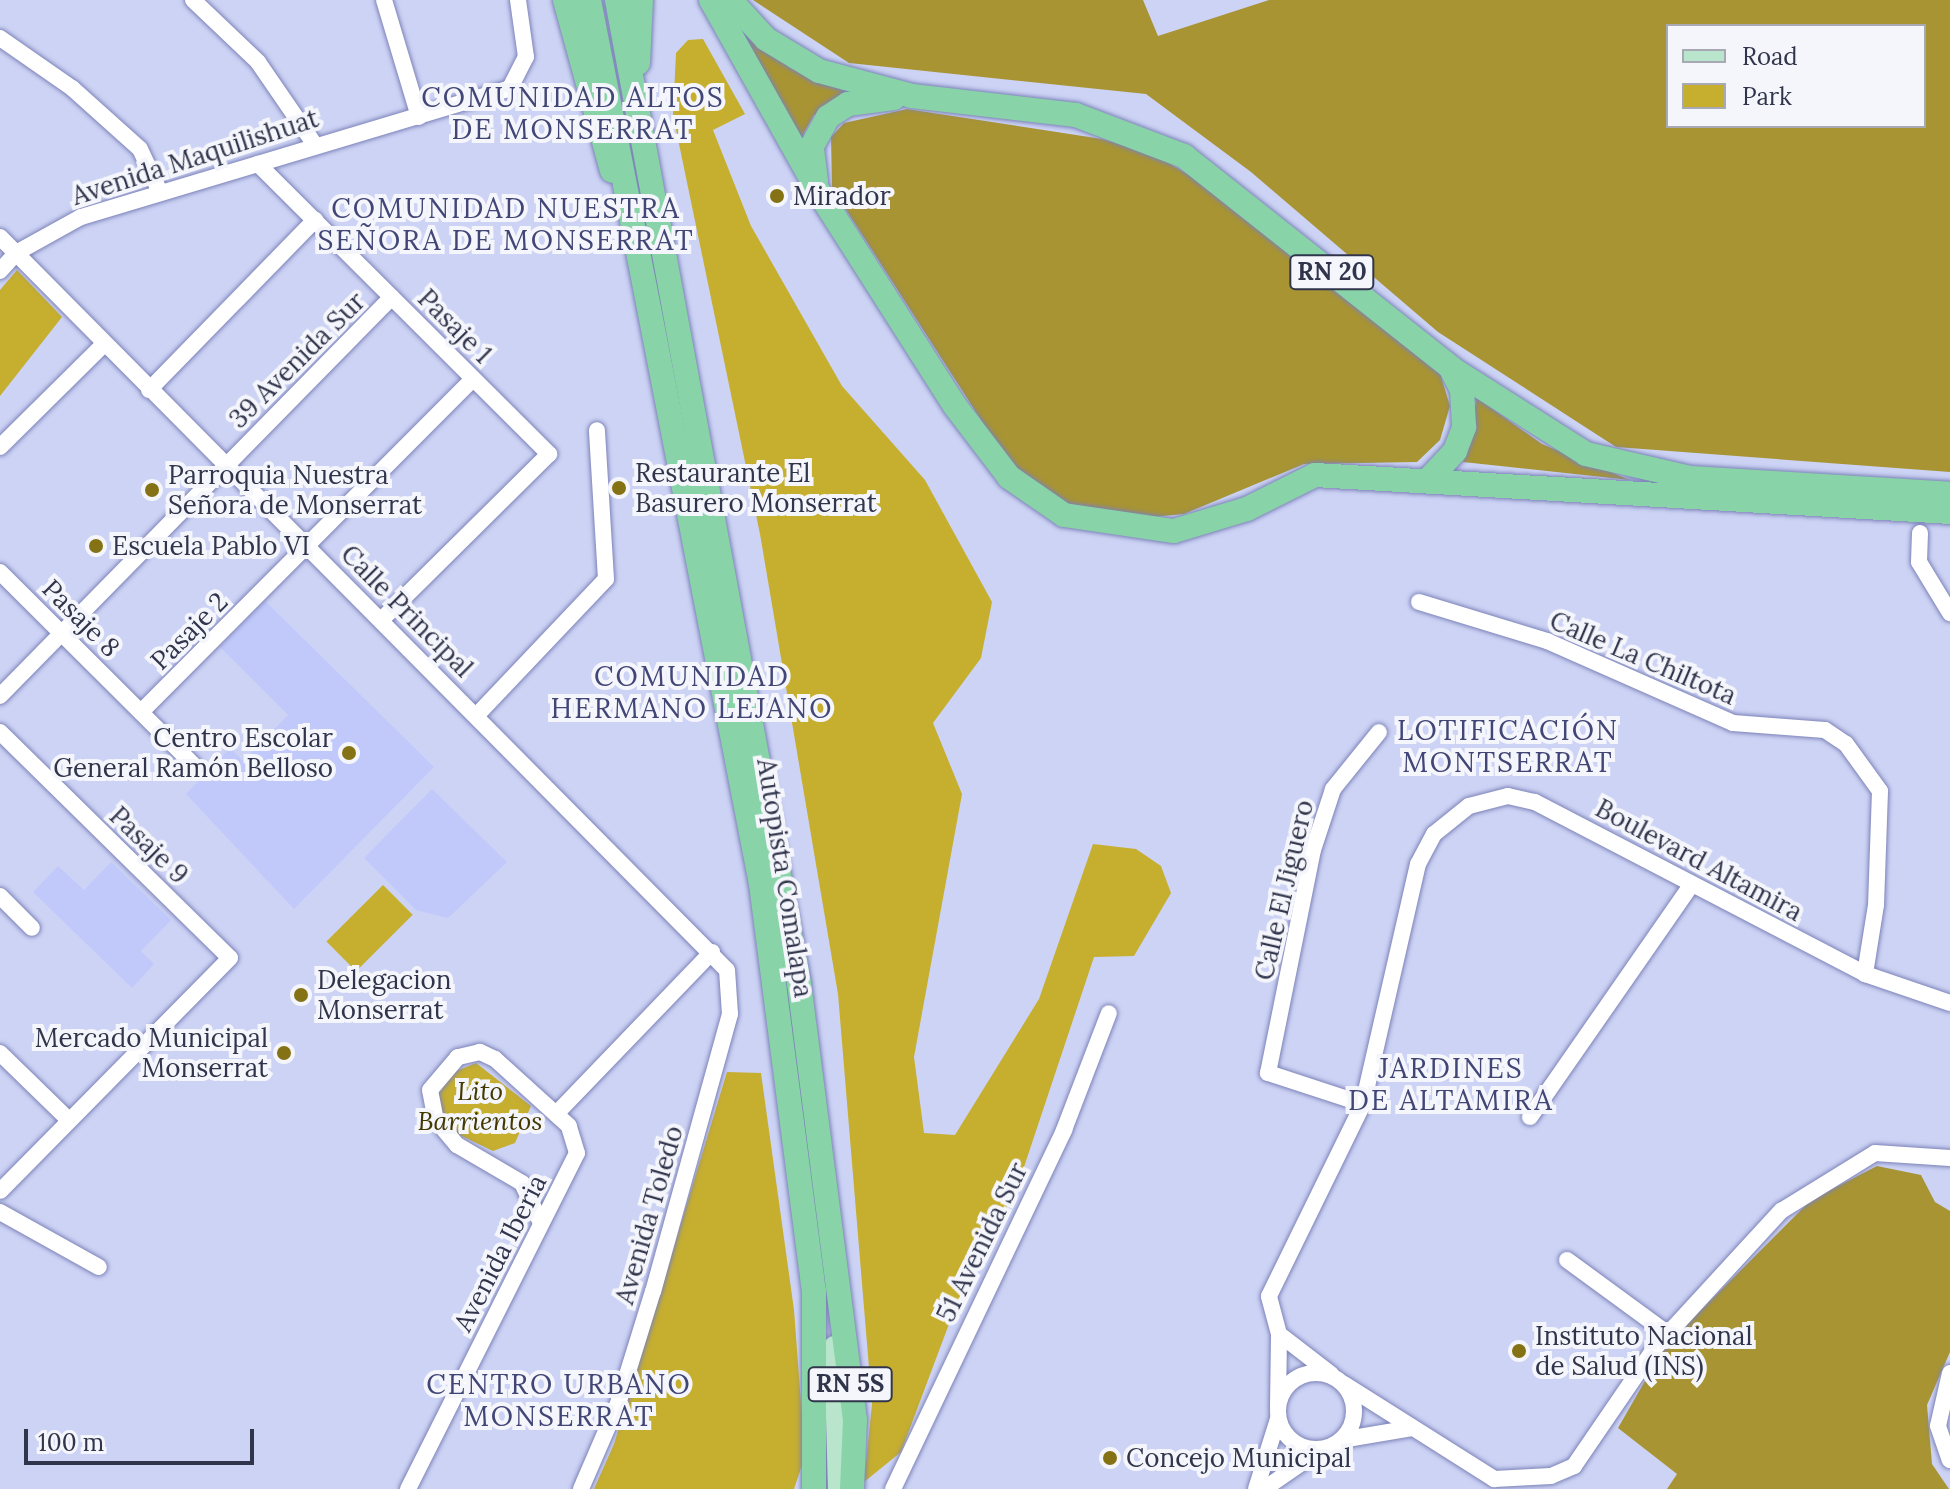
<!DOCTYPE html>
<html>
<head>
<meta charset="utf-8">
<style>
  body { margin:0 }
  #map { position:relative; width:1950px; height:1489px; overflow:hidden; background:#cdd3f5; font-family:Lora,serif }
  div>[style] { position:absolute }
  .built>* { inset:0; background:#c1c9fb }
  .green>* { inset:0; background:#c6ae2f; transform-origin:0 0 }
  .forest>* { inset:0; background:#a89433 }
  .roads { filter:drop-shadow(0 0 2px #7c83b8) drop-shadow(0 0 2px #7c83b8) }
  .minor>* { height:16px; margin:-8px; padding:0 8px; transform-origin:8px; border-radius:8px; background:#fff }
  .minor>.ring { margin:-8px; padding:0; box-sizing:content-box; background:none; border:16px solid #fff; border-radius:50% }
  .major>* { height:20px; margin:-10px; padding:0 10px; transform-origin:10px; border-radius:10px; background:#b8e5cb }
  .highway>* { height:24px; margin:-12px; padding:0 12px; transform-origin:12px; border-radius:12px; background:#89d3a8 }
  .dots>* { width:22px; height:22px; translate:-50% -50%; box-sizing:border-box; border:4px solid #f5f6fc; border-radius:50% }
  span { translate:-50% -50%; white-space:nowrap; text-align:center; line-height:1.15; -webkit-text-stroke:8px #f5f6fc; paint-order:stroke }
  .shield-label span { padding:2px 6px; background:#f5f6fc; border:2px solid; border-radius:6px; -webkit-text-stroke-width:0 }
  .shield-label { font-size:24px; color:#31354b; font-weight:700 }
  .street-label { font-size:26px; color:#31354b }
  .poi-label { font-size:26px; color:#31354b }
  .left { translate:0 -50%; text-align:left }
  .right { translate:-100% -50%; text-align:right }
  .park-label { font-size:26px; color:#433900; font-style:italic }
  .neighbourhood-label { font-size:28px; color:#414676; letter-spacing:2px }
  .legend { position:absolute; left:1666px; top:24px; width:260px; height:104px; box-sizing:border-box; background:#f5f6fc; border:2px solid #a7a9b5; margin:0; padding:10px 14px; list-style:none; font-size:24px; color:#31354b }
  .legend li { display:flex; align-items:center; gap:16px; height:40px }
  .legend b { width:40px; border:2px solid #a7a9b5 }
  .scale { position:absolute; left:24px; top:1429px; width:230px; height:36px; box-sizing:border-box; border:4px solid #31354b; border-top:0; padding-left:10px; font-size:24px; line-height:28px; white-space:nowrap; color:#31354b; -webkit-text-stroke:6px #f5f6fc; paint-order:stroke }
</style>
</head>
<body>
<div id="map">
  <div class="built">
    <i style="clip-path:polygon(265px 601px,434px 767px,294px 909px,186px 794px,230px 748px,243px 761px,288px 715px,220px 647px)"></i>
    <i style="clip-path:polygon(432px 789px,507px 862px,448px 918px,416px 910px,364px 858px)"></i>
    <i style="clip-path:polygon(111px 862px,171px 920px,141px 951px,154px 964px,132px 988px,33px 892px,58px 866px,84px 890px)"></i>
  </div>
  <div class="green">
    <i style="clip-path:polygon(703px 39px,745px 114px,713px 130px,751px 226px,842px 386px,925px 480px,992px 602px,981px 658px,933px 723px,962px 794px,914px 1057px,924px 1133px,955px 1135px,1039px 999px,1093px 844px,1136px 849px,1161px 866px,1171px 893px,1134px 956px,1094px 957px,1019px 1182px,952px 1316px,901px 1452px,864px 1482px,872px 1404px,838px 994px,760px 534px,673px 115px,676px 53px,688px 40px)"></i>
    <i style="clip-path:polygon(17px 270px,62px 317px,0 396px,0 290px)"></i>
    <i style="left:383px;top:885px;width:42px;height:80px;rotate:45deg"></i>
    <i style="clip-path:polygon(476px 1063px,531px 1106px,515px 1143px,493px 1151px,447px 1129px,436px 1098px,454px 1072px)"></i>
    <i style="clip-path:polygon(727px 1072px,761px 1073px,794px 1310px,805px 1456px,794px 1489px,594px 1489px,614px 1444px)"></i>
  </div>
  <div class="forest">
    <i style="clip-path:polygon(evenodd,753px 0,1143px 0,1158px 36px,1269px 0,1950px 0,1950px 472px,1616px 447px,1438px 332px,1251px 172px,1146px 94px,849px 63px,753px 0,1668px 26px,1924px 26px,1924px 126px,1668px 126px,1668px 26px)"></i>
    <i style="clip-path:polygon(738px 24px,790px 68px,847px 92px,814px 115px,800px 140px)"></i>
    <i style="clip-path:polygon(907px 109px,1102px 139px,1154px 154px,1192px 177px,1440px 373px,1450px 406px,1440px 440px,1417px 462px,1304px 464px,1184px 514px,1142px 518px,1068px 504px,1008px 462px,832px 188px,831px 137px,844px 123px)"></i>
    <i style="clip-path:polygon(1477px 398px,1542px 444px,1630px 480px,1463px 462px)"></i>
    <i style="clip-path:polygon(1877px 1166px,1921px 1175px,1935px 1202px,1950px 1211px,1950px 1352px,1927px 1405px,1932px 1464px,1949px 1489px,1667px 1489px,1677px 1474px,1618px 1428px,1665px 1346px,1811px 1200px)"></i>
  </div>
  <div class="roads">
    <div class="minor">
      <i style="left:193px;top:0;width:90px;rotate:43.6deg"></i>
      <i style="left:258px;top:62px;width:97px;rotate:55.5deg"></i>
      <i style="left:384px;top:0;width:122px;rotate:73.3deg"></i>
      <i style="left:0;top:38px;width:88px;rotate:34.8deg"></i>
      <i style="left:72px;top:88px;width:91px;rotate:41.9deg"></i>
      <i style="left:140px;top:149px;width:45px;rotate:65.1deg"></i>
      <i style="left:258px;top:164px;width:411px;rotate:44.9deg"></i>
      <i style="left:549px;top:454px;width:236px;rotate:135.3deg"></i>
      <i style="left:0;top:237px;width:1032px;rotate:45.24deg"></i>
      <i style="left:727px;top:970px;width:44px;rotate:86.1deg"></i>
      <i style="left:730px;top:1014px;width:288px;rotate:105.5deg"></i>
      <i style="left:653px;top:1291px;width:115px;rotate:107.2deg"></i>
      <i style="left:619px;top:1401px;width:96px;rotate:113.4deg"></i>
      <i style="left:0;top:271px;width:24px;rotate:-48deg"></i>
      <i style="left:16px;top:253px;width:74px;rotate:-29deg"></i>
      <i style="left:81px;top:217px;width:448px;rotate:-16.7deg"></i>
      <i style="left:510px;top:88px;width:35px;rotate:-63deg"></i>
      <i style="left:526px;top:57px;width:58px;rotate:-98deg"></i>
      <i style="left:149px;top:390px;width:238px;rotate:-45.7deg"></i>
      <i style="left:0;top:447px;width:146px;rotate:-44.7deg"></i>
      <i style="left:1920px;top:533px;width:29px;rotate:92deg"></i>
      <i style="left:1919px;top:562px;width:60px;rotate:58.7deg"></i>
      <i style="left:0;top:572px;width:275px;rotate:44.9deg"></i>
      <i style="left:1419px;top:602px;width:134px;rotate:16.9deg"></i>
      <i style="left:1547px;top:641px;width:203px;rotate:23.8deg"></i>
      <i style="left:1733px;top:723px;width:92px;rotate:4.4deg"></i>
      <i style="left:1825px;top:730px;width:25px;rotate:34deg"></i>
      <i style="left:1846px;top:744px;width:58px;rotate:54.1deg"></i>
      <i style="left:1880px;top:791px;width:114px;rotate:92deg"></i>
      <i style="left:1876px;top:905px;width:70px;rotate:99.1deg"></i>
      <i style="left:0;top:696px;width:559px;rotate:-45.51deg"></i>
      <i style="left:141px;top:712px;width:470px;rotate:-45.1deg"></i>
      <i style="left:477px;top:715px;width:187px;rotate:-46.5deg"></i>
      <i style="left:606px;top:579px;width:149px;rotate:-93.5deg"></i>
      <i style="left:0;top:732px;width:322px;rotate:44.5deg"></i>
      <i style="left:230px;top:958px;width:327px;rotate:134.6deg"></i>
      <i style="left:0;top:896px;width:45px;rotate:45deg"></i>
      <i style="left:0;top:1053px;width:96px;rotate:44.2deg"></i>
      <i style="left:1363px;top:1104px;width:100px;rotate:-161.9deg"></i>
      <i style="left:1268px;top:1073px;width:227px;rotate:-78.6deg"></i>
      <i style="left:1313px;top:850px;width:64px;rotate:-71.8deg"></i>
      <i style="left:1333px;top:789px;width:73px;rotate:-51.1deg"></i>
      <i style="left:556px;top:1114px;width:225px;rotate:-46.1deg"></i>
      <i style="left:1530px;top:1117px;width:282px;rotate:-55.2deg"></i>
      <i style="left:0;top:1212px;width:113px;rotate:29.1deg"></i>
      <i style="left:1567px;top:1260px;width:125px;rotate:36.2deg"></i>
      <i style="left:1279px;top:1334px;width:66px;rotate:37.6deg"></i>
      <i class="ring" style="left:1278px;top:1373px;width:60px;height:60px"></i>
      <i style="left:1950px;top:1373px;width:54px;rotate:102.8deg"></i>
      <i style="left:1938px;top:1426px;width:36px;rotate:71deg"></i>
      <i style="left:1344px;top:1384px;width:178px;rotate:32.3deg"></i>
      <i style="left:1494px;top:1479px;width:57px;rotate:-3deg"></i>
      <i style="left:1551px;top:1476px;width:25px;rotate:-23deg"></i>
      <i style="left:1574px;top:1466px;width:142px;rotate:-55.6deg"></i>
      <i style="left:1654px;top:1349px;width:188px;rotate:-47.4deg"></i>
      <i style="left:1781px;top:1211px;width:110px;rotate:-31.7deg"></i>
      <i style="left:1875px;top:1153px;width:75px;rotate:3.8deg"></i>
      <i style="left:1278px;top:1407px;width:73px;rotate:-89.2deg"></i>
      <i style="left:1279px;top:1334px;width:39px;rotate:-105deg"></i>
      <i style="left:1269px;top:1296px;width:214px;rotate:-63.9deg"></i>
      <i style="left:1363px;top:1104px;width:246px;rotate:-77.1deg"></i>
      <i style="left:1418px;top:864px;width:34px;rotate:-62deg"></i>
      <i style="left:1434px;top:834px;width:45px;rotate:-38.7deg"></i>
      <i style="left:1469px;top:806px;width:40px;rotate:-14.4deg"></i>
      <i style="left:1508px;top:796px;width:28px;rotate:13deg"></i>
      <i style="left:1535px;top:802px;width:372px;rotate:27.5deg"></i>
      <i style="left:1865px;top:974px;width:90px;rotate:18.8deg"></i>
      <i style="left:1341px;top:1440px;width:72px;rotate:-9.6deg"></i>
      <i style="left:408px;top:1489px;width:376px;rotate:-63.3deg"></i>
      <i style="left:577px;top:1153px;width:28px;rotate:-107deg"></i>
      <i style="left:569px;top:1126px;width:100px;rotate:-137.8deg"></i>
      <i style="left:495px;top:1059px;width:17px;rotate:-155deg"></i>
      <i style="left:480px;top:1052px;width:23px;rotate:167deg"></i>
      <i style="left:458px;top:1057px;width:43px;rotate:130.3deg"></i>
      <i style="left:430px;top:1090px;width:31px;rotate:79deg"></i>
      <i style="left:436px;top:1120px;width:33px;rotate:50deg"></i>
      <i style="left:457px;top:1145px;width:75px;rotate:30.3deg"></i>
      <i style="left:522px;top:1183px;width:44px;rotate:64.6deg"></i>
      <i style="left:893px;top:1489px;width:398px;rotate:-64.5deg"></i>
      <i style="left:1064px;top:1130px;width:125px;rotate:-69deg"></i>
      <i style="left:1256px;top:1489px;width:73px;rotate:-72.6deg"></i>
      <i style="left:1264px;top:1489px;width:70px;rotate:-34.6deg"></i>
    </div>
    <div class="major">
      <i style="left:834px;top:1346px;width:143px;rotate:88.4deg"></i>
    </div>
    <div class="highway">
      <i style="left:565px;top:0;width:177px;rotate:74.6deg"></i>
      <i style="left:589px;top:0;width:901px;rotate:78.99deg"></i>
      <i style="left:761px;top:884px;width:410px;rotate:82.6deg"></i>
      <i style="left:814px;top:1291px;width:198px;rotate:90deg"></i>
      <i style="left:617px;top:0;width:1000px;rotate:79.51deg"></i>
      <i style="left:799px;top:983px;width:441px;rotate:82.7deg"></i>
      <i style="left:855px;top:1420px;width:69px;rotate:92.5deg"></i>
      <i style="left:711px;top:0;width:219px;rotate:60.7deg"></i>
      <i style="left:818px;top:191px;width:255px;rotate:57.5deg"></i>
      <i style="left:955px;top:406px;width:89px;rotate:52.7deg"></i>
      <i style="left:1009px;top:477px;width:67px;rotate:34.6deg"></i>
      <i style="left:1064px;top:515px;width:111px;rotate:8.3deg"></i>
      <i style="left:1174px;top:531px;width:76px;rotate:-16.8deg"></i>
      <i style="left:1247px;top:509px;width:76px;rotate:-26.6deg"></i>
      <i style="left:1315px;top:475px;width:636px;rotate:3.33deg"></i>
      <i style="left:730px;top:0;width:53px;rotate:47.3deg"></i>
      <i style="left:766px;top:39px;width:62px;rotate:31.1deg"></i>
      <i style="left:819px;top:71px;width:96px;rotate:15deg"></i>
      <i style="left:912px;top:96px;width:165px;rotate:6.6deg"></i>
      <i style="left:1076px;top:115px;width:116px;rotate:20.8deg"></i>
      <i style="left:1184px;top:156px;width:341px;rotate:38.4deg"></i>
      <i style="left:1451px;top:368px;width:160px;rotate:32.5deg"></i>
      <i style="left:1586px;top:454px;width:108px;rotate:12.9deg"></i>
      <i style="left:1691px;top:478px;width:259px;rotate:3.5deg"></i>
      <i style="left:638px;top:63px;width:63px;rotate:-87.3deg"></i>
      <i style="left:816px;top:181px;width:35px;rotate:-97deg"></i>
      <i style="left:812px;top:146px;width:33px;rotate:-61deg"></i>
      <i style="left:828px;top:117px;width:24px;rotate:-33deg"></i>
      <i style="left:848px;top:104px;width:46px;rotate:-7.4deg"></i>
      <i style="left:1430px;top:478px;width:37px;rotate:-47deg"></i>
      <i style="left:1455px;top:451px;width:26px;rotate:-69deg"></i>
      <i style="left:1464px;top:427px;width:37px;rotate:-93deg"></i>
      <i style="left:1462px;top:390px;width:25px;rotate:-117deg"></i>
    </div>
  </div>
  <div class="dots">
    <i style="left:777px;top:196px;background:#847214"></i>
    <i style="left:619px;top:488px;background:#847214"></i>
    <i style="left:152px;top:490px;background:#847214"></i>
    <i style="left:96px;top:546px;background:#847214"></i>
    <i style="left:349px;top:753px;background:#847214"></i>
    <i style="left:301px;top:995px;background:#847214"></i>
    <i style="left:284px;top:1053px;background:#847214"></i>
    <i style="left:1519px;top:1351px;background:#847214"></i>
    <i style="left:1110px;top:1458px;background:#847214"></i>
  </div>
  <div class="shield-label">
    <span style="left:1332px;top:272px">RN 20</span>
    <span style="left:850px;top:1384px">RN 5S</span>
  </div>
  <div class="street-label">
    <span style="left:195px;top:157px;rotate:-18deg">Avenida Maquilishuat</span>
    <span style="left:455px;top:326px;rotate:45deg">Pasaje 1</span>
    <span style="left:297px;top:360px;rotate:-45deg">39 Avenida Sur</span>
    <span style="left:407px;top:611px;rotate:45deg">Calle Principal</span>
    <span style="left:81px;top:618px;rotate:45deg">Pasaje 8</span>
    <span style="left:189px;top:631px;rotate:-45deg">Pasaje 2</span>
    <span style="left:1643px;top:658px;rotate:23deg">Calle La Chiltota</span>
    <span style="left:149px;top:845px;rotate:44deg">Pasaje 9</span>
    <span style="left:1699px;top:860px;rotate:28deg">Boulevard Altamira</span>
    <span style="left:785px;top:878px;rotate:81deg">Autopista Comalapa</span>
    <span style="left:1284px;top:890px;rotate:-77deg">Calle El Jiguero</span>
    <span style="left:649px;top:1215px;rotate:-74deg">Avenida Toledo</span>
    <span style="left:982px;top:1242px;rotate:-64deg">51 Avenida Sur</span>
    <span style="left:500px;top:1253px;rotate:-63deg">Avenida Iberia</span>
  </div>
  <div class="poi-label">
    <span class="left" style="left:793px;top:196px">Mirador</span>
    <span class="left" style="left:635px;top:488px">Restaurante El<br>Basurero Monserrat</span>
    <span class="left" style="left:168px;top:490px">Parroquia Nuestra<br>Señora de Monserrat</span>
    <span class="left" style="left:112px;top:546px">Escuela Pablo VI</span>
    <span class="right" style="left:333px;top:753px">Centro Escolar<br>General Ramón Belloso</span>
    <span class="left" style="left:317px;top:995px">Delegacion<br>Monserrat</span>
    <span class="right" style="left:268px;top:1053px">Mercado Municipal<br>Monserrat</span>
    <span class="left" style="left:1535px;top:1351px">Instituto Nacional<br>de Salud (INS)</span>
    <span class="left" style="left:1126px;top:1458px">Concejo Municipal</span>
  </div>
  <div class="park-label">
    <span style="left:480px;top:1106px">Lito<br>Barrientos</span>
  </div>
  <div class="neighbourhood-label">
    <span style="left:573px;top:113px">COMUNIDAD ALTOS<br>DE MONSERRAT</span>
    <span style="left:506px;top:224px">COMUNIDAD NUESTRA<br>SEÑORA DE MONSERRAT</span>
    <span style="left:692px;top:692px">COMUNIDAD<br>HERMANO LEJANO</span>
    <span style="left:1508px;top:746px">LOTIFICACIÓN<br>MONTSERRAT</span>
    <span style="left:1451px;top:1084px">JARDINES<br>DE ALTAMIRA</span>
    <span style="left:559px;top:1400px">CENTRO URBANO<br>MONSERRAT</span>
  </div>
  <ul class="legend">
  <li><b style="height:10px;background:#b8e5cb"></b>Road</li>
  <li><b style="height:22px;background:#c6ae2f"></b>Park</li>
  </ul>
  <div class="scale">100 m</div>
</div>
</body>
</html>
